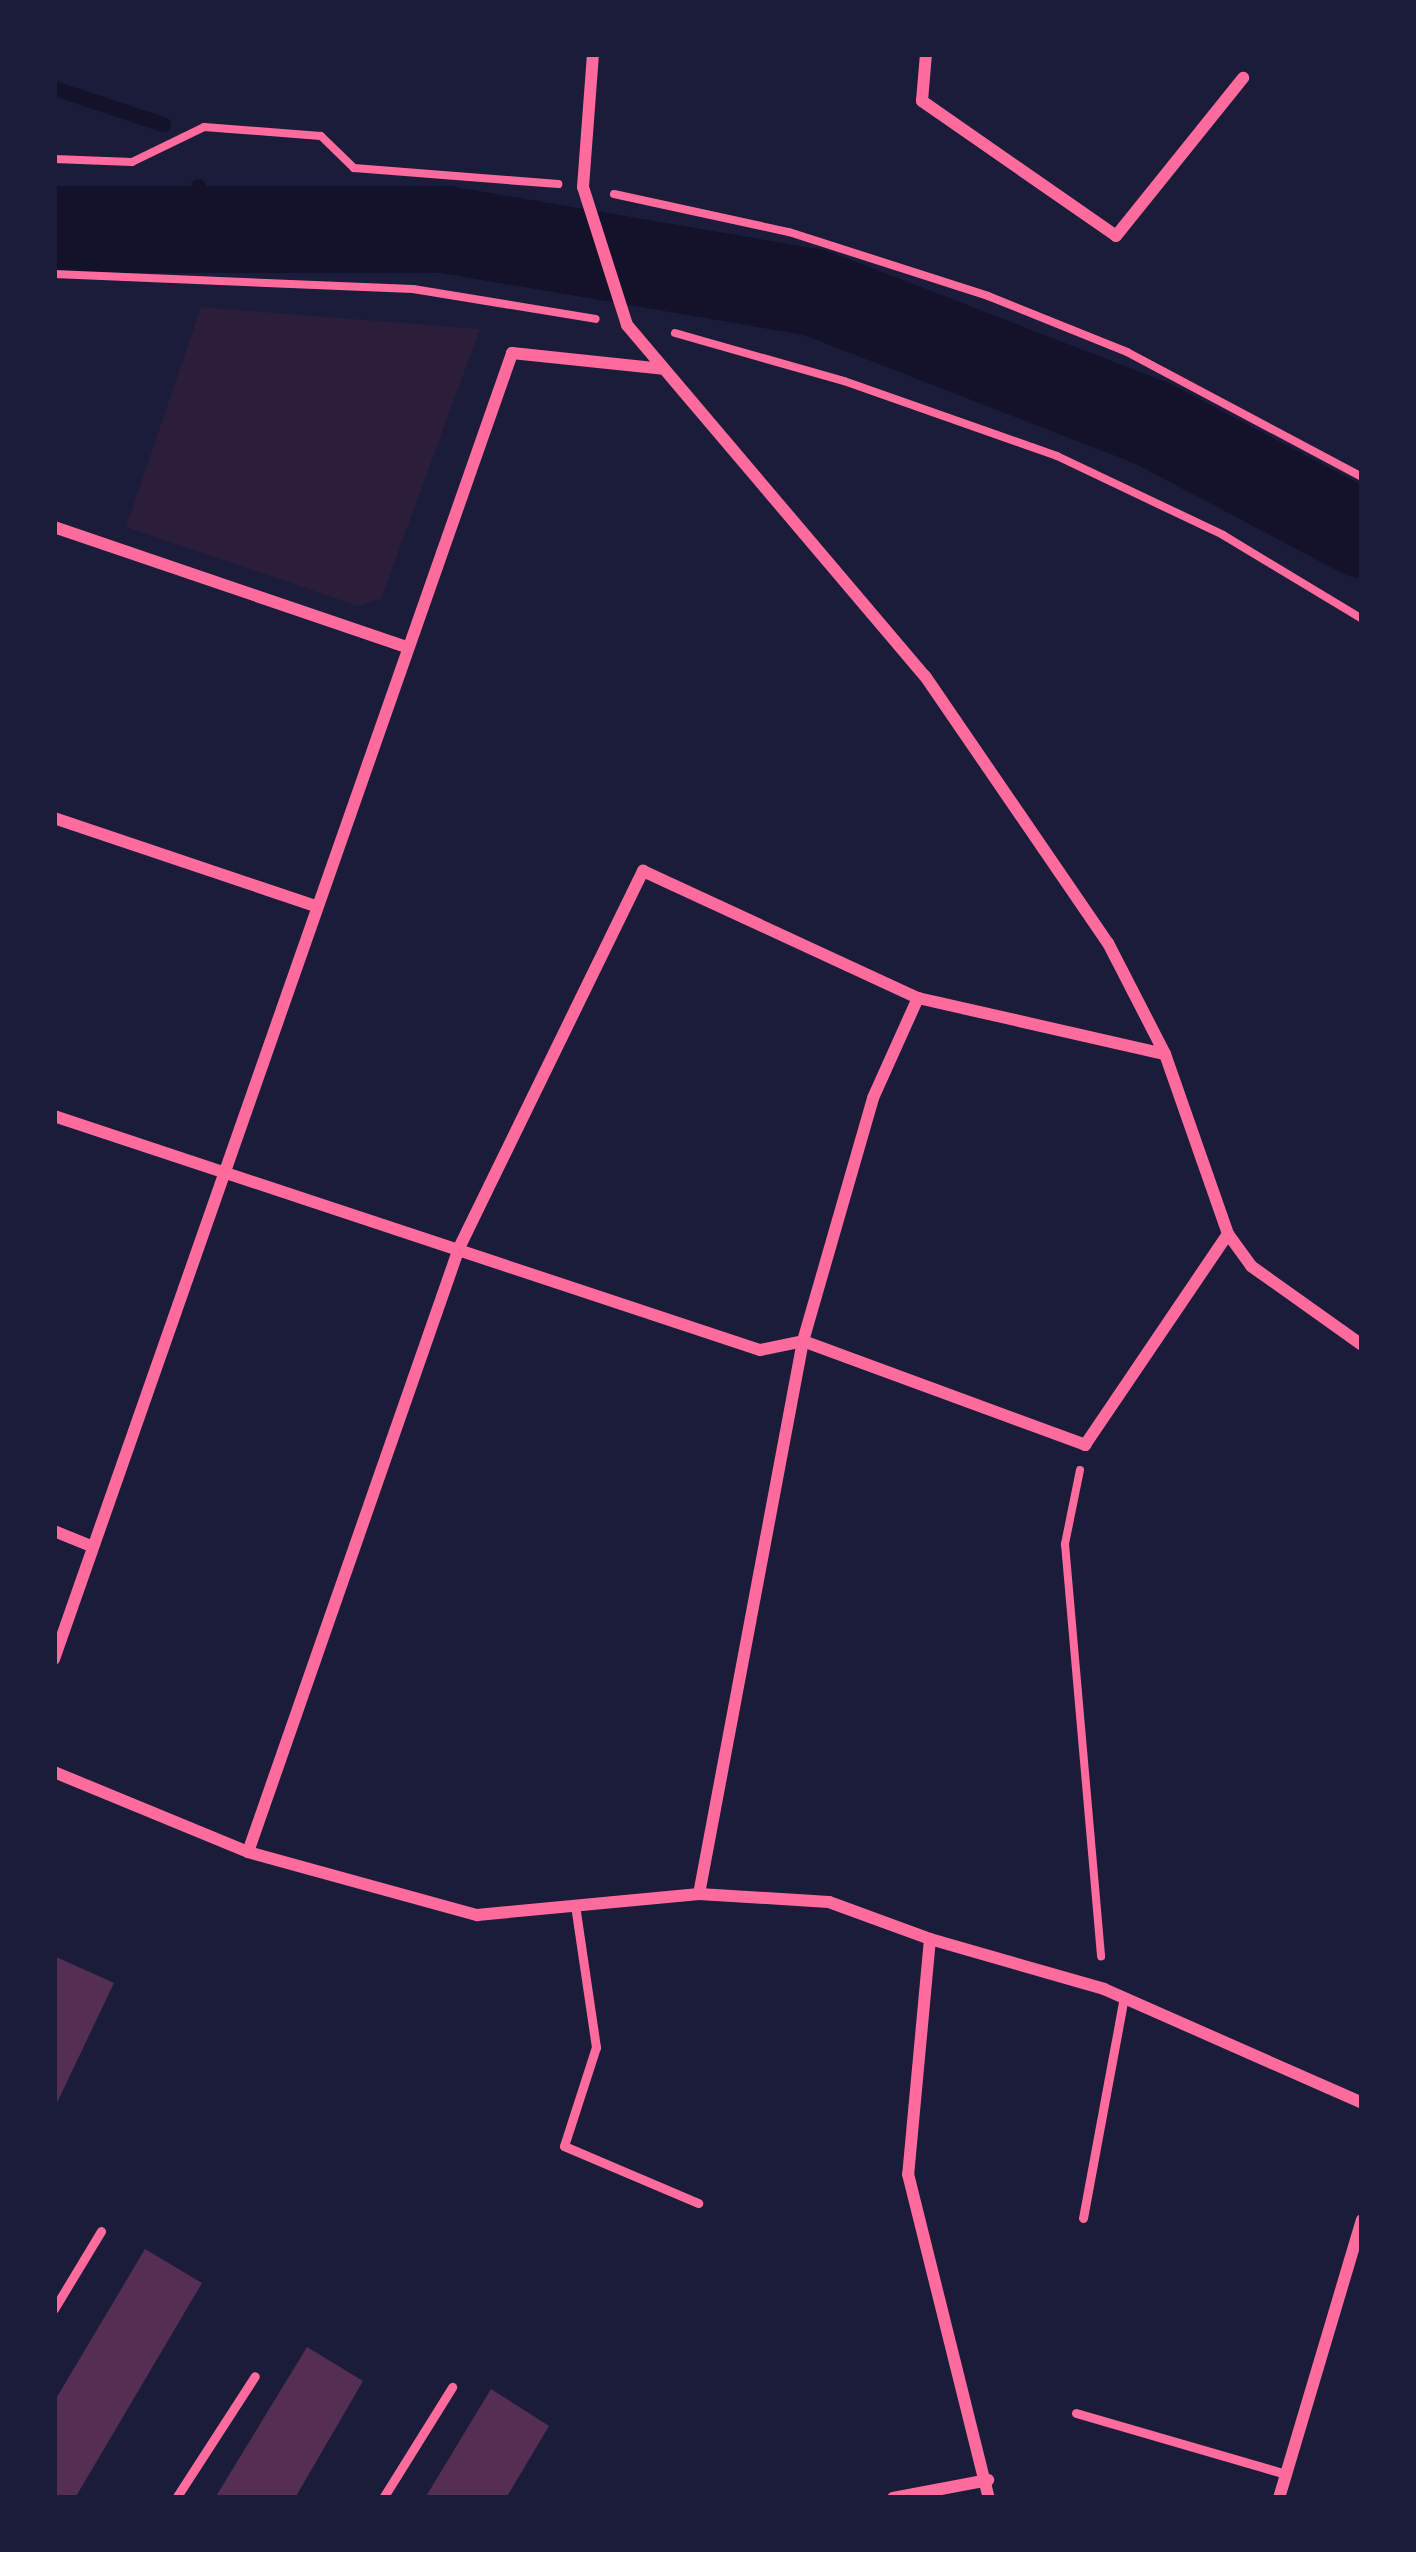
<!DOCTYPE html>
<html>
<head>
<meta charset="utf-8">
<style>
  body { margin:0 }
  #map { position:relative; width:1416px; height:2552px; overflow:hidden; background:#1b1b3a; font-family:"Fira Sans Condensed",sans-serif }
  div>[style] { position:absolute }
  .green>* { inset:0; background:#2a1e3b }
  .stream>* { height:15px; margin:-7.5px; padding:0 7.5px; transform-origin:7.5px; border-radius:7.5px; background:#12122b }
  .river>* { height:87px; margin:-43.5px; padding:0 43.5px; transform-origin:43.5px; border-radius:43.5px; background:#12122b }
  .building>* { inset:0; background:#542f53 }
  .path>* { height:8px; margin:-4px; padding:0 4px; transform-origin:4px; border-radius:4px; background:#ff6b9d }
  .service>* { height:9px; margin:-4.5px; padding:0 4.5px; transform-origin:4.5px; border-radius:4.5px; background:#ff6b9d }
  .minor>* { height:12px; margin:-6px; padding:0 6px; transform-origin:6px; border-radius:6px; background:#ff6b9d }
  span { translate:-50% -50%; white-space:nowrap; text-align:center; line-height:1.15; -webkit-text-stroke:12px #1b1b3a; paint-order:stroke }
  .frame { position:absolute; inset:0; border:57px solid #1b1b3a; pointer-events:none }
</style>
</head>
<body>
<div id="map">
  <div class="green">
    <i style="clip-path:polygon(201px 307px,480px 329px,381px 599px,358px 606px,126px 527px)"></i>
  </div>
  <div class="stream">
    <i style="left:54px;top:88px;width:115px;rotate:18.3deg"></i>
    <i style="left:198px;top:186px;width:45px;rotate:72deg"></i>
  </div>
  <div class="river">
    <i style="left:54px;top:229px;width:391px"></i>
    <i style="left:445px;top:229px;width:374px;rotate:9.7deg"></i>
    <i style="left:814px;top:292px;width:362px;rotate:21.2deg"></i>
    <i style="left:1152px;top:423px;width:238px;rotate:27.9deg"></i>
  </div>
  <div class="building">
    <i style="clip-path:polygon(54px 1956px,114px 1983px,54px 2109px)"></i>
    <i style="clip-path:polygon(145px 2249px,202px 2283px,75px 2498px,54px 2498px,54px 2402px)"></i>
    <i style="clip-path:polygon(307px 2347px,363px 2381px,295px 2498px,215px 2498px)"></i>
    <i style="clip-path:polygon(491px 2389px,549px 2426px,506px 2498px,425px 2498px)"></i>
  </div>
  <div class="path">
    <i style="left:54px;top:159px;width:78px;rotate:2.2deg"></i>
    <i style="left:132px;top:162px;width:80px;rotate:-25.9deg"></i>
    <i style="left:204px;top:127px;width:117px;rotate:4.4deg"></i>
    <i style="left:321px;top:136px;width:46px;rotate:44.1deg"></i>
    <i style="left:354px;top:168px;width:205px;rotate:4.5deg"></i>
    <i style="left:614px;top:194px;width:179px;rotate:12.3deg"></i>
    <i style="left:789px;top:232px;width:209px;rotate:17.8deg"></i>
    <i style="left:988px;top:296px;width:150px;rotate:21.9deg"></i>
    <i style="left:1127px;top:352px;width:266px;rotate:28deg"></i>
    <i style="left:54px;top:274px;width:359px;rotate:2.4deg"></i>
    <i style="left:413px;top:289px;width:185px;rotate:9.3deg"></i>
    <i style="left:675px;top:333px;width:176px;rotate:15.9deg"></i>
    <i style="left:844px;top:381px;width:226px;rotate:19.4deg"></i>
    <i style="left:1057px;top:456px;width:184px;rotate:25.4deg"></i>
    <i style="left:1223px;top:535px;width:162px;rotate:31.1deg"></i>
    <i style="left:1080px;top:1470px;width:76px;rotate:101.5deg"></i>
    <i style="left:1065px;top:1544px;width:414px;rotate:85deg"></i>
  </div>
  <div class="service">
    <i style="left:575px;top:1905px;width:144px;rotate:81.6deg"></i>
    <i style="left:596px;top:2047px;width:104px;rotate:107.9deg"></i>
    <i style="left:564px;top:2146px;width:146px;rotate:23deg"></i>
    <i style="left:1083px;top:2218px;width:225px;rotate:-79.5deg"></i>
    <i style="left:54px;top:2309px;width:91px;rotate:-58.9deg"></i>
    <i style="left:1076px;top:2413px;width:219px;rotate:16.2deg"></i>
    <i style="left:176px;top:2498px;width:145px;rotate:-57.1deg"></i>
    <i style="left:383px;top:2498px;width:131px;rotate:-58.1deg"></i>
  </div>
  <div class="minor">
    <i style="left:593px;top:54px;width:133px;rotate:94.3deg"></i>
    <i style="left:583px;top:187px;width:145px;rotate:72.3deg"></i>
    <i style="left:627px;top:325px;width:460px;rotate:49.7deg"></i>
    <i style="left:925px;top:676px;width:324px;rotate:55.6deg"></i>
    <i style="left:1108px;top:943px;width:125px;rotate:62.8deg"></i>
    <i style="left:1165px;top:1054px;width:191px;rotate:70.7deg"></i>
    <i style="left:1228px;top:1234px;width:39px;rotate:54deg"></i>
    <i style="left:1251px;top:1266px;width:136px;rotate:35.4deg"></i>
    <i style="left:926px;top:54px;width:47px;rotate:94.9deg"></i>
    <i style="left:922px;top:101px;width:236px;rotate:34.8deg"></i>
    <i style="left:1116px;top:236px;width:203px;rotate:-51.2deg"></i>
    <i style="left:54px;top:527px;width:373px;rotate:18.8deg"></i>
    <i style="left:54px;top:818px;width:275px;rotate:18.6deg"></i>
    <i style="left:54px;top:1116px;width:744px;rotate:18.34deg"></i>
    <i style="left:760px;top:1350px;width:44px;rotate:-11.8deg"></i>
    <i style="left:803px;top:1341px;width:301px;rotate:20.2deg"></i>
    <i style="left:1085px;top:1445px;width:255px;rotate:-55.9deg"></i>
    <i style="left:54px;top:1531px;width:40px;rotate:22deg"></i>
    <i style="left:54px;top:1659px;width:1384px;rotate:-70.67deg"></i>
    <i style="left:512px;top:353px;width:152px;rotate:6deg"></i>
    <i style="left:54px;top:1772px;width:210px;rotate:22.4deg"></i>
    <i style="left:248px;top:1852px;width:238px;rotate:15.4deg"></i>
    <i style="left:477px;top:1915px;width:223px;rotate:-5.4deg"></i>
    <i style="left:699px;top:1894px;width:130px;rotate:3.5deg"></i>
    <i style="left:829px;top:1902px;width:108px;rotate:20.1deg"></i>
    <i style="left:930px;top:1939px;width:236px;rotate:95.3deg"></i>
    <i style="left:908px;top:2174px;width:334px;rotate:76deg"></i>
    <i style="left:248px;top:1852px;width:640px;rotate:-70.74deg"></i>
    <i style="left:459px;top:1248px;width:420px;rotate:-64deg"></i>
    <i style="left:643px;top:871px;width:303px;rotate:24.8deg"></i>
    <i style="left:918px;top:998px;width:253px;rotate:12.8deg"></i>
    <i style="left:699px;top:1894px;width:563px;rotate:-79.35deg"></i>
    <i style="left:803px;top:1341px;width:253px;rotate:-73.9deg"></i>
    <i style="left:873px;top:1098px;width:110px;rotate:-65.8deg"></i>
    <i style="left:930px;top:1939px;width:181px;rotate:16deg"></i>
    <i style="left:1104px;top:1989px;width:282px;rotate:23.8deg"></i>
    <i style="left:893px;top:2498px;width:97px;rotate:-10.7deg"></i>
    <i style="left:1279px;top:2498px;width:290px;rotate:-73.4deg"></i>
  </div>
  <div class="frame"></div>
</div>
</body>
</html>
